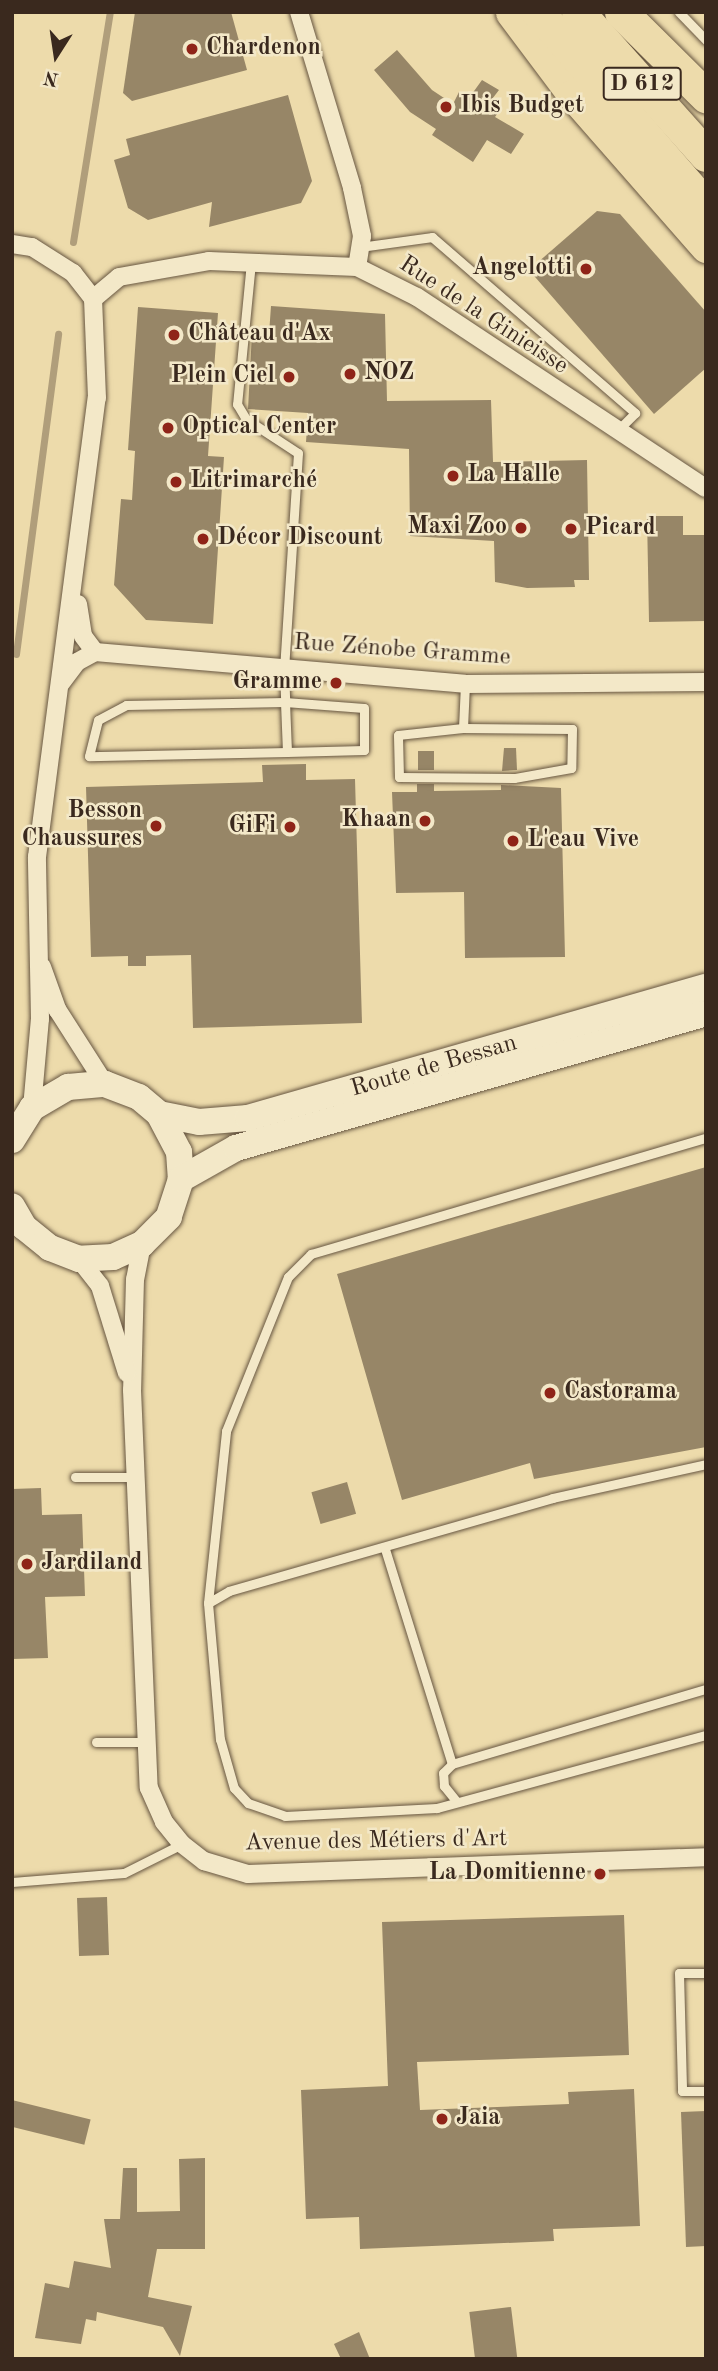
<!DOCTYPE html>
<html>
<head>
<meta charset="utf-8">
<style>
  body { margin:0 }
  #map { position:relative; width:718px; height:2371px; overflow:hidden; background:#eddbab; font-family:"Old Standard TT",serif }
  div>[style] { position:absolute }
  .stream>* { height:7px; margin:-3.5px; padding:0 3.5px; transform-origin:3.5px; border-radius:3.5px; background:#b09e7b }
  .building>* { inset:0; background:#978667; transform-origin:0 0 }
  .roads { filter:drop-shadow(0 0 2px #675641) drop-shadow(0 0 2px #675641) }
  .lane>* { height:9px; margin:-4.5px; padding:0 4.5px; transform-origin:4.5px; border-radius:4.5px; background:#f3e8c8 }
  .street>* { height:18px; margin:-9px; padding:0 9px; transform-origin:9px; border-radius:9px; background:#f3e8c8 }
  .secondary>* { height:26px; margin:-13px; padding:0 13px; transform-origin:13px; border-radius:13px; background:#f3e8c8 }
  .highway>* { height:33px; margin:-16.5px; padding:0 16.5px; transform-origin:16.5px; border-radius:16.5px; background:#eddbab }
  .dots>* { width:19px; height:19px; translate:-50% -50%; box-sizing:border-box; border:4px solid #f3e8c8; border-radius:50% }
  span { translate:-50% -50%; white-space:nowrap; text-align:center; line-height:1.15; -webkit-text-stroke:5px #f3e8c8; paint-order:stroke }
  .shield-label span { padding:2px 5px; background:#f3e8c8; border:2px solid; border-radius:5px; -webkit-text-stroke-width:0 }
  .shield-label { font-size:23px; color:#3a291e; font-weight:700 }
  .poi-label { font-size:24px; color:#3a291e; font-weight:700 }
  .left { translate:0 -50%; text-align:left }
  .right { translate:-100% -50%; text-align:right }
  .street-label { font-size:24px; color:#3a291e }
  .frame { position:absolute; inset:0; border:14px solid #3a291e; pointer-events:none }
  .north { position:absolute; left:21px; top:21px; width:70px; height:70px; -webkit-text-stroke:5px #f3e8c8; paint-order:stroke; rotate:192deg; font-size:19px; font-weight:700; line-height:28px; text-align:center; color:#3a291e }
  .north::after { content:''; display:block; margin:auto; width:24px; height:32px; background:#3a291e; clip-path:polygon(50% 0,100% 100%,50% 72%,0 100%) }
</style>
</head>
<body>
<div id="map">
  <div class="stream">
    <i style="left:73px;top:242px;width:233px;rotate:-80.9deg"></i>
    <i style="left:16px;top:654px;width:323px;rotate:-82.5deg"></i>
  </div>
  <div class="building">
    <i style="clip-path:polygon(135px 12px,231px 12px,247px 70px,132px 101px,123px 93px)"></i>
    <i style="clip-path:polygon(397px 50px,432px 90px,453px 104px,459px 92px,469px 98px,482px 80px,499px 90px,489px 103px,500px 110px,495px 117px,524px 134px,511px 154px,487px 140px,473px 162px,432px 135px,436px 129px,410px 112px,374px 70px)"></i>
    <i style="clip-path:polygon(288px 95px,312px 181px,301px 203px,209px 227px,212px 202px,148px 220px,128px 208px,114px 160px,130px 155px,126px 139px)"></i>
    <i style="clip-path:polygon(597px 211px,620px 214px,706px 312px,706px 368px,654px 414px,529px 270px)"></i>
    <i style="clip-path:polygon(271px 306px,385px 314px,387px 401px,491px 400px,493px 462px,587px 460px,589px 580px,574px 580px,575px 587px,527px 588px,495px 582px,494px 541px,410px 536px,409px 449px,306px 442px,308px 413px,248px 409px,252px 333px,269px 334px)"></i>
    <i style="clip-path:polygon(138px 307px,218px 313px,208px 456px,224px 457px,213px 624px,146px 620px,114px 585px,121px 499px,132px 500px,135px 451px,128px 450px)"></i>
    <i style="clip-path:polygon(647px 516px,683px 516px,683px 535px,706px 535px,706px 621px,649px 622px)"></i>
    <i style="clip-path:polygon(504px 748px,516px 748px,517px 770px,502px 771px)"></i>
    <i style="left:418px;top:751px;width:16px;height:19px"></i>
    <i style="clip-path:polygon(306px 764px,306px 780px,355px 779px,362px 1023px,193px 1028px,191px 955px,146px 956px,146px 966px,128px 966px,128px 956px,91px 957px,86px 787px,263px 782px,262px 765px)"></i>
    <i style="clip-path:polygon(417px 784px,434px 784px,434px 791px,501px 790px,501px 785px,561px 788px,565px 957px,465px 958px,464px 892px,396px 893px,392px 792px,417px 792px)"></i>
    <i style="clip-path:polygon(706px 1167px,706px 1447px,534px 1479px,530px 1463px,402px 1500px,337px 1274px)"></i>
    <i style="left:347px;top:1482px;width:33px;height:37px;rotate:74deg"></i>
    <i style="clip-path:polygon(41px 1488px,42px 1515px,82px 1514px,85px 1596px,45px 1597px,48px 1658px,12px 1659px,12px 1489px)"></i>
    <i style="left:107px;top:1897px;width:58px;height:30px;rotate:88deg"></i>
    <i style="clip-path:polygon(624px 1915px,629px 2055px,417px 2062px,420px 2110px,569px 2104px,568px 2092px,634px 2089px,640px 2226px,553px 2229px,554px 2241px,360px 2249px,359px 2217px,306px 2219px,301px 2090px,388px 2086px,382px 1922px)"></i>
    <i style="left:12px;top:2100px;width:81px;height:26px;rotate:14deg"></i>
    <i style="clip-path:polygon(706px 2111px,706px 2246px,686px 2247px,681px 2112px)"></i>
    <i style="clip-path:polygon(205px 2158px,205px 2249px,157px 2249px,148px 2297px,192px 2306px,180px 2356px,163px 2327px,97px 2312px,96px 2321px,86px 2319px,81px 2344px,35px 2338px,45px 2283px,69px 2288px,74px 2261px,111px 2268px,104px 2219px,120px 2219px,123px 2168px,137px 2168px,137px 2212px,180px 2211px,179px 2159px)"></i>
    <i style="left:511px;top:2307px;width:52px;height:42px;rotate:83deg"></i>
    <i style="clip-path:polygon(359px 2332px,370px 2359px,341px 2359px,334px 2344px)"></i>
  </div>
  <div class="roads">
    <div class="lane">
      <i style="left:679px;top:12px;width:39px;rotate:46deg"></i>
      <i style="left:360px;top:247px;width:73px;rotate:-7.9deg"></i>
      <i style="left:432px;top:237px;width:269px;rotate:40.9deg"></i>
      <i style="left:635px;top:413px;width:25px;rotate:135deg"></i>
      <i style="left:251px;top:262px;width:143px;rotate:95.6deg"></i>
      <i style="left:237px;top:404px;width:17px;rotate:59deg"></i>
      <i style="left:246px;top:419px;width:62px;rotate:33.2deg"></i>
      <i style="left:298px;top:453px;width:214px;rotate:93.7deg"></i>
      <i style="left:284px;top:667px;width:35px;rotate:88deg"></i>
      <i style="left:285px;top:702px;width:50px;rotate:87.7deg"></i>
      <i style="left:287px;top:752px;width:198px;rotate:178.8deg"></i>
      <i style="left:89px;top:756px;width:37px;rotate:-76deg"></i>
      <i style="left:98px;top:720px;width:32px;rotate:-28deg"></i>
      <i style="left:126px;top:705px;width:159px;rotate:-1.1deg"></i>
      <i style="left:285px;top:702px;width:79px;rotate:4.3deg"></i>
      <i style="left:364px;top:708px;width:42px;rotate:90deg"></i>
      <i style="left:364px;top:750px;width:77px;rotate:178.5deg"></i>
      <i style="left:463px;top:728px;width:109px;rotate:0.5deg"></i>
      <i style="left:572px;top:729px;width:39px;rotate:91deg"></i>
      <i style="left:571px;top:768px;width:58px;rotate:170deg"></i>
      <i style="left:514px;top:778px;width:115px;rotate:-179.5deg"></i>
      <i style="left:399px;top:777px;width:42px;rotate:-91.4deg"></i>
      <i style="left:398px;top:735px;width:65px;rotate:-6.1deg"></i>
      <i style="left:463px;top:728px;width:44px;rotate:-87.4deg"></i>
      <i style="left:706px;top:1464px;width:157px;rotate:167.5deg"></i>
      <i style="left:553px;top:1498px;width:337px;rotate:164deg"></i>
      <i style="left:229px;top:1591px;width:24px;rotate:150deg"></i>
      <i style="left:208px;top:1603px;width:137px;rotate:85deg"></i>
      <i style="left:220px;top:1739px;width:51px;rotate:74.1deg"></i>
      <i style="left:234px;top:1788px;width:21px;rotate:47deg"></i>
      <i style="left:248px;top:1803px;width:39px;rotate:19deg"></i>
      <i style="left:285px;top:1816px;width:152px;rotate:-3deg"></i>
      <i style="left:437px;top:1808px;width:279px;rotate:-15.2deg"></i>
      <i style="left:75px;top:1477px;width:61px"></i>
      <i style="left:385px;top:1549px;width:225px;rotate:72.7deg"></i>
      <i style="left:208px;top:1603px;width:173px;rotate:-84deg"></i>
      <i style="left:226px;top:1431px;width:166px;rotate:-68.1deg"></i>
      <i style="left:288px;top:1277px;width:33px;rotate:-45deg"></i>
      <i style="left:311px;top:1254px;width:412px;rotate:-16.4deg"></i>
      <i style="left:96px;top:1742px;width:51px"></i>
      <i style="left:457px;top:1802px;width:21px;rotate:-129deg"></i>
      <i style="left:444px;top:1786px;width:13px;rotate:-94deg"></i>
      <i style="left:443px;top:1773px;width:13px;rotate:-45deg"></i>
      <i style="left:452px;top:1764px;width:265px;rotate:-16.5deg"></i>
      <i style="left:12px;top:1882px;width:112px;rotate:-4.6deg"></i>
      <i style="left:124px;top:1873px;width:65px;rotate:-26.6deg"></i>
      <i style="left:706px;top:1973px;width:27px;rotate:180deg"></i>
      <i style="left:679px;top:1973px;width:118px;rotate:88.5deg"></i>
      <i style="left:682px;top:2091px;width:24px"></i>
    </div>
    <div class="street">
      <i style="left:299px;top:12px;width:184px;rotate:73.2deg"></i>
      <i style="left:352px;top:188px;width:49px;rotate:78.2deg"></i>
      <i style="left:362px;top:236px;width:31px;rotate:99deg"></i>
      <i style="left:12px;top:244px;width:20px;rotate:9deg"></i>
      <i style="left:32px;top:247px;width:49px;rotate:32.4deg"></i>
      <i style="left:73px;top:273px;width:33px;rotate:52deg"></i>
      <i style="left:93px;top:299px;width:34px;rotate:-40deg"></i>
      <i style="left:119px;top:277px;width:91px;rotate:-10.1deg"></i>
      <i style="left:209px;top:261px;width:148px;rotate:2.3deg"></i>
      <i style="left:357px;top:267px;width:67px;rotate:26.6deg"></i>
      <i style="left:417px;top:297px;width:346px;rotate:33.5deg"></i>
      <i style="left:78px;top:604px;width:32px;rotate:81deg"></i>
      <i style="left:83px;top:636px;width:20px;rotate:53deg"></i>
      <i style="left:95px;top:652px;width:371px;rotate:4.9deg"></i>
      <i style="left:465px;top:684px;width:241px;rotate:-0.5deg"></i>
      <i style="left:61px;top:683px;width:26px;rotate:-53deg"></i>
      <i style="left:77px;top:662px;width:21px;rotate:-29deg"></i>
      <i style="left:42px;top:967px;width:45px;rotate:70.3deg"></i>
      <i style="left:57px;top:1009px;width:89px;rotate:57.4deg"></i>
      <i style="left:32px;top:1108px;width:89px;rotate:-84.9deg"></i>
      <i style="left:40px;top:1019px;width:162px;rotate:-91.1deg"></i>
      <i style="left:37px;top:857px;width:463px;rotate:-82.6deg"></i>
      <i style="left:97px;top:398px;width:99px;rotate:-92.3deg"></i>
      <i style="left:142px;top:1244px;width:36px;rotate:101deg"></i>
      <i style="left:135px;top:1279px;width:111px;rotate:91.5deg"></i>
      <i style="left:132px;top:1390px;width:398px;rotate:87.6deg"></i>
      <i style="left:149px;top:1788px;width:37px;rotate:66deg"></i>
      <i style="left:164px;top:1822px;width:28px;rotate:51deg"></i>
      <i style="left:182px;top:1844px;width:28px;rotate:38deg"></i>
      <i style="left:204px;top:1861px;width:46px;rotate:16.5deg"></i>
      <i style="left:248px;top:1874px;width:458px;rotate:-2.1deg"></i>
      <i style="left:79px;top:1259px;width:34px;rotate:52deg"></i>
      <i style="left:100px;top:1286px;width:91px;rotate:72.8deg"></i>
    </div>
    <div class="secondary">
      <i style="left:159px;top:1114px;width:41px;rotate:11.3deg"></i>
      <i style="left:199px;top:1122px;width:49px;rotate:-4.7deg"></i>
      <i style="left:248px;top:1118px;width:476px;rotate:-16deg"></i>
      <i style="left:12px;top:1140px;width:38px;rotate:-58deg"></i>
      <i style="left:32px;top:1108px;width:42px;rotate:-30.3deg"></i>
      <i style="left:68px;top:1087px;width:37px;rotate:-5deg"></i>
      <i style="left:105px;top:1084px;width:36px;rotate:21deg"></i>
      <i style="left:139px;top:1097px;width:26px;rotate:40deg"></i>
      <i style="left:159px;top:1114px;width:43px;rotate:62.2deg"></i>
      <i style="left:179px;top:1152px;width:27px;rotate:86deg"></i>
      <i style="left:181px;top:1179px;width:40px;rotate:108deg"></i>
      <i style="left:169px;top:1217px;width:38px;rotate:135deg"></i>
      <i style="left:142px;top:1244px;width:32px;rotate:156deg"></i>
      <i style="left:113px;top:1257px;width:34px;rotate:177deg"></i>
      <i style="left:79px;top:1259px;width:31px;rotate:-159deg"></i>
      <i style="left:50px;top:1248px;width:33px;rotate:-141deg"></i>
      <i style="left:24px;top:1227px;width:24px;rotate:-120deg"></i>
      <i style="left:181px;top:1179px;width:63px;rotate:-29.4deg"></i>
      <i style="left:236px;top:1148px;width:489px;rotate:-16deg"></i>
    </div>
    <div class="highway">
      <i style="left:512px;top:12px;width:104px;rotate:53.2deg"></i>
      <i style="left:574px;top:95px;width:201px;rotate:48.8deg"></i>
      <i style="left:538px;top:12px;width:257px;rotate:49.1deg"></i>
      <i style="left:578px;top:12px;width:192px;rotate:48.2deg"></i>
      <i style="left:621px;top:12px;width:120px;rotate:44.7deg"></i>
    </div>
  </div>
  <div class="dots">
    <i style="left:192px;top:49px;background:#8f2418"></i>
    <i style="left:446px;top:107px;background:#8f2418"></i>
    <i style="left:586px;top:269px;background:#8f2418"></i>
    <i style="left:174px;top:335px;background:#8f2418"></i>
    <i style="left:350px;top:374px;background:#8f2418"></i>
    <i style="left:289px;top:377px;background:#8f2418"></i>
    <i style="left:168px;top:428px;background:#8f2418"></i>
    <i style="left:453px;top:476px;background:#8f2418"></i>
    <i style="left:176px;top:482px;background:#8f2418"></i>
    <i style="left:521px;top:528px;background:#8f2418"></i>
    <i style="left:571px;top:529px;background:#8f2418"></i>
    <i style="left:203px;top:539px;background:#8f2418"></i>
    <i style="left:336px;top:683px;background:#8f2418"></i>
    <i style="left:425px;top:821px;background:#8f2418"></i>
    <i style="left:156px;top:826px;background:#8f2418"></i>
    <i style="left:290px;top:827px;background:#8f2418"></i>
    <i style="left:513px;top:841px;background:#8f2418"></i>
    <i style="left:550px;top:1393px;background:#8f2418"></i>
    <i style="left:27px;top:1564px;background:#8f2418"></i>
    <i style="left:600px;top:1874px;background:#8f2418"></i>
    <i style="left:442px;top:2119px;background:#8f2418"></i>
  </div>
  <div class="shield-label">
    <span style="left:642px;top:84px">D 612</span>
  </div>
  <div class="poi-label">
    <span class="left" style="left:206px;top:49px">Chardenon</span>
    <span class="left" style="left:460px;top:107px">Ibis Budget</span>
    <span class="right" style="left:572px;top:269px">Angelotti</span>
    <span class="left" style="left:188px;top:335px">Château d'Ax</span>
    <span class="left" style="left:364px;top:374px">NOZ</span>
    <span class="right" style="left:275px;top:377px">Plein Ciel</span>
    <span class="left" style="left:182px;top:428px">Optical Center</span>
    <span class="left" style="left:467px;top:476px">La Halle</span>
    <span class="left" style="left:190px;top:482px">Litrimarché</span>
    <span class="right" style="left:507px;top:528px">Maxi Zoo</span>
    <span class="left" style="left:585px;top:529px">Picard</span>
    <span class="left" style="left:217px;top:539px">Décor Discount</span>
    <span class="right" style="left:322px;top:683px">Gramme</span>
    <span class="right" style="left:142px;top:826px">Besson<br>Chaussures</span>
    <span class="right" style="left:411px;top:821px">Khaan</span>
    <span class="right" style="left:276px;top:827px">GiFi</span>
    <span class="left" style="left:527px;top:841px">L'eau Vive</span>
    <span class="left" style="left:564px;top:1393px">Castorama</span>
    <span class="left" style="left:41px;top:1564px">Jardiland</span>
    <span class="right" style="left:586px;top:1874px">La Domitienne</span>
    <span class="left" style="left:456px;top:2119px">Jaia</span>
  </div>
  <div class="street-label">
    <span style="left:483px;top:316px;rotate:33deg">Rue de la Ginieisse</span>
    <span style="left:402px;top:651px;rotate:4deg">Rue Zénobe Gramme</span>
    <span style="left:434px;top:1067px;rotate:-16deg">Route de Bessan</span>
    <span style="left:376px;top:1842px;rotate:-1deg">Avenue des Métiers d'Art</span>
  </div>
  <div class="frame"></div>
  <div class="north">N</div>
</div>
</body>
</html>
